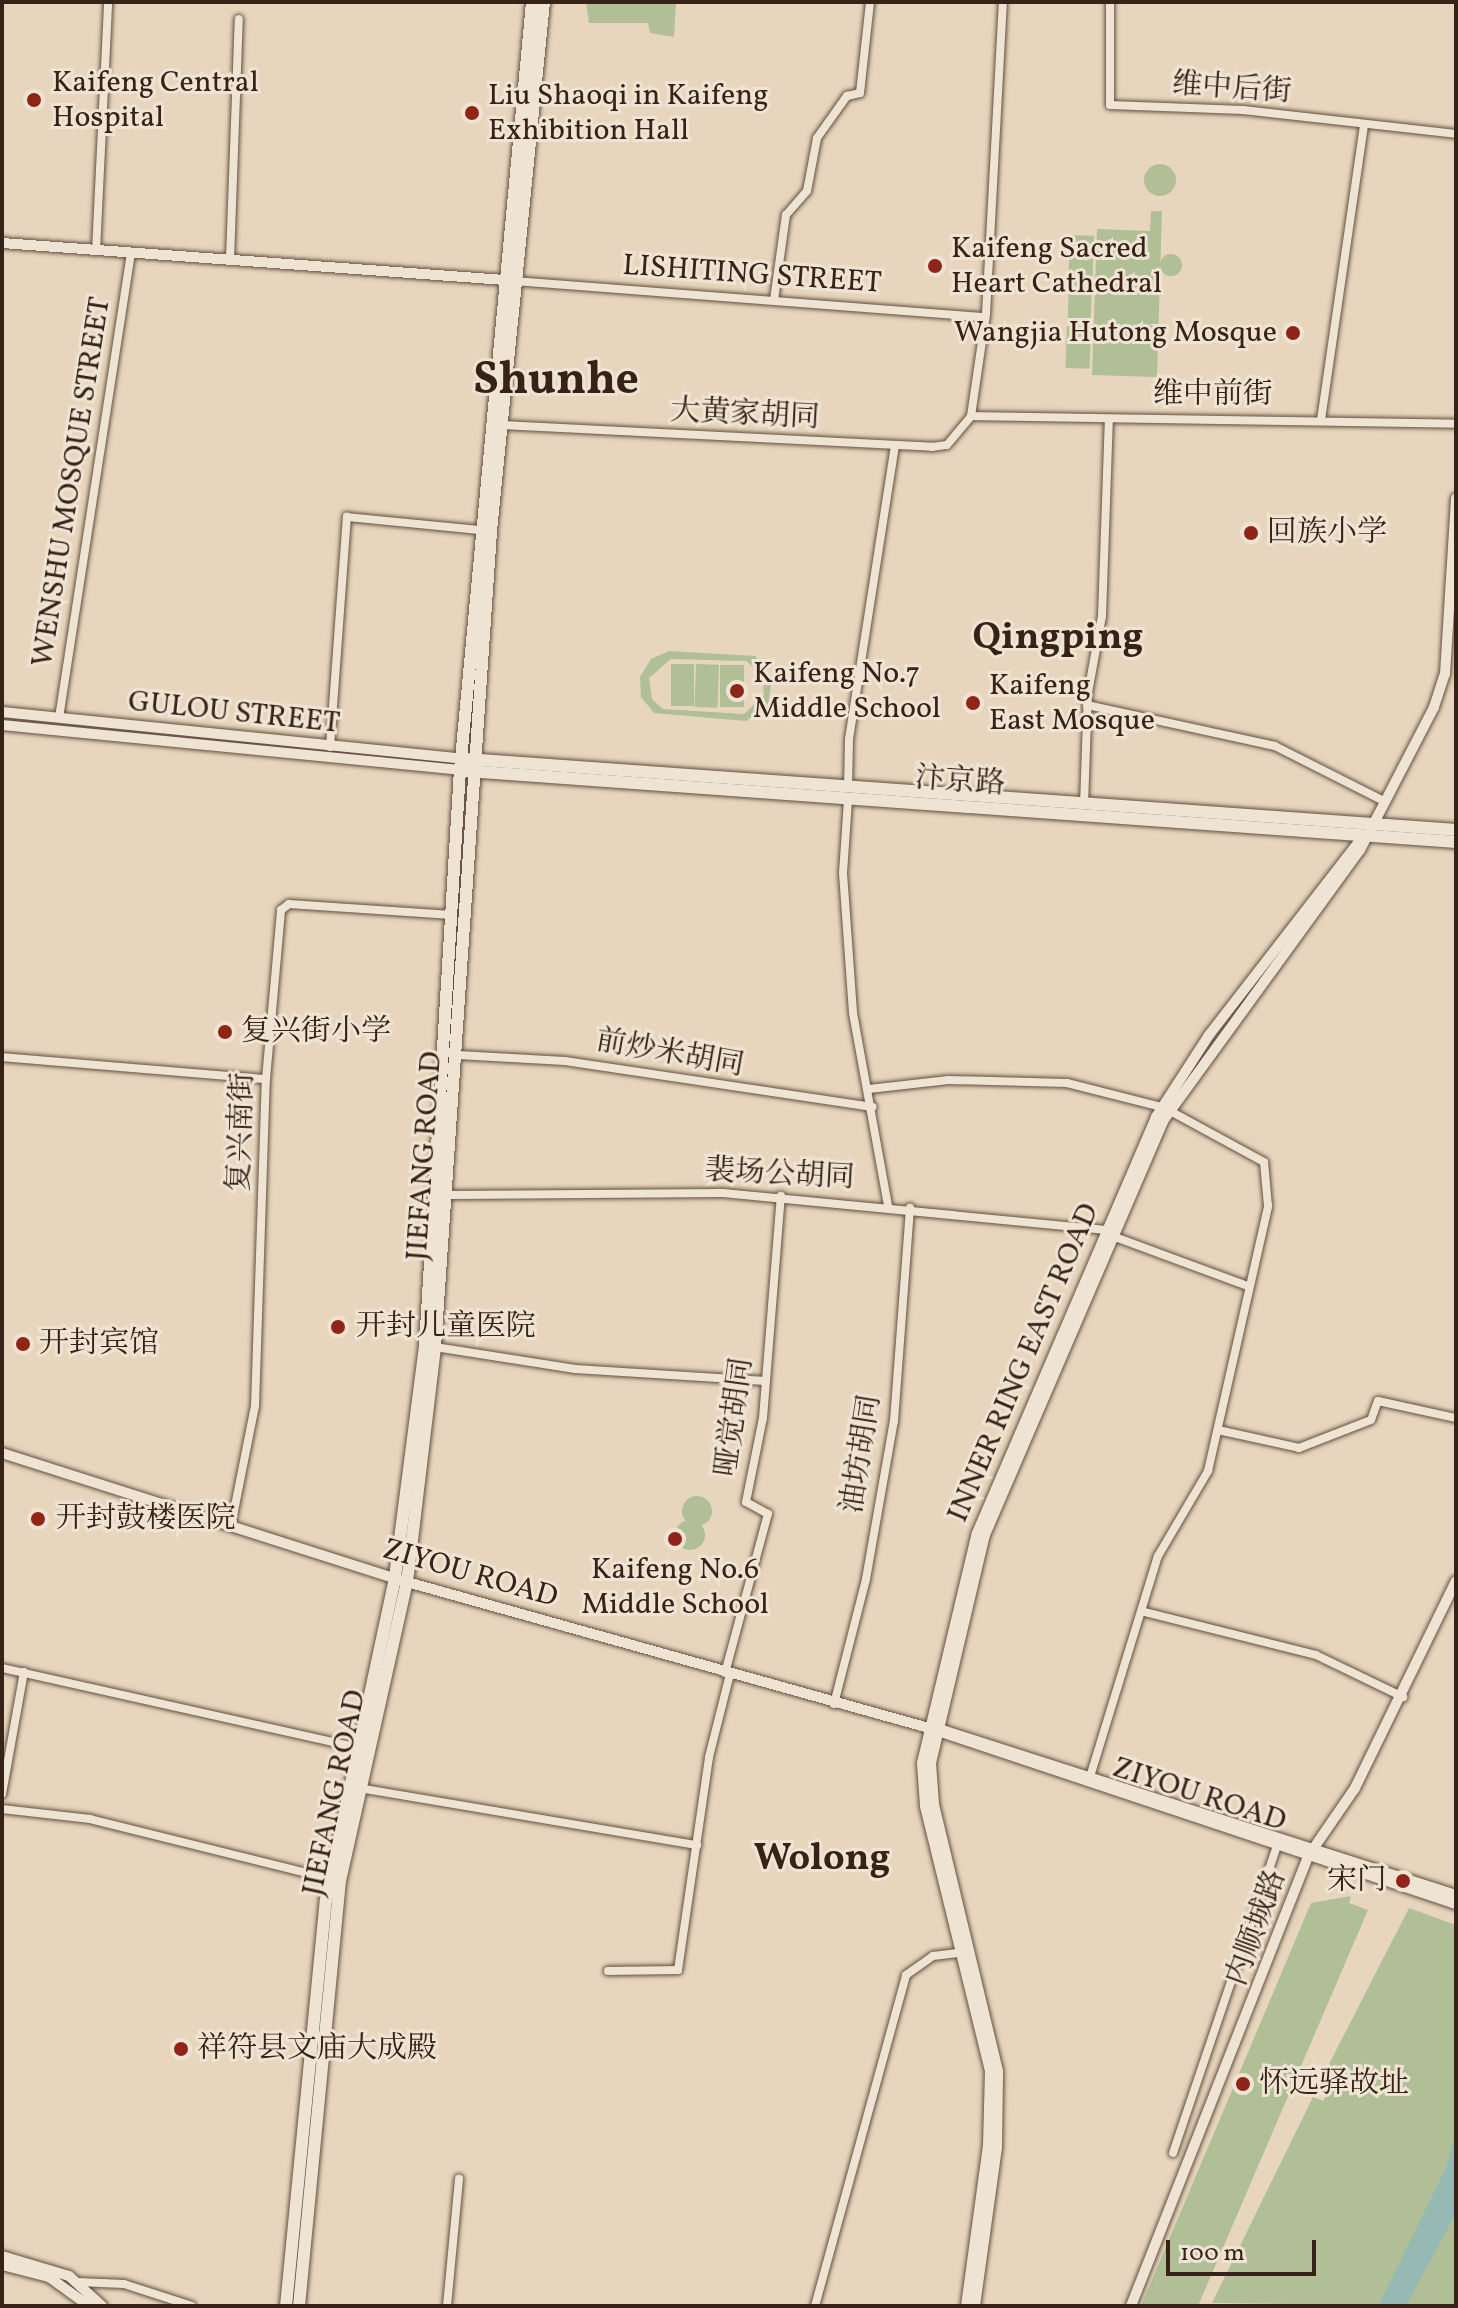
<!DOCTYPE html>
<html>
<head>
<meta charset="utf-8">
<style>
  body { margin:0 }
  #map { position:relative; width:1458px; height:2308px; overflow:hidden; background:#e7d6bd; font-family:Vollkorn,"Noto Serif SC",serif }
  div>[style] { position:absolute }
  .green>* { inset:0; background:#b0bf95; transform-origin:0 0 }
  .round { border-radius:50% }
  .water>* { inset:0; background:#97b9b3 }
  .roads { filter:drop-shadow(0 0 2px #624f40) drop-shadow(0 0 2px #624f40) }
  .minor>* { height:8px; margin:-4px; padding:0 4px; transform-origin:4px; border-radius:4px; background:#efe4d4 }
  .tertiary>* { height:10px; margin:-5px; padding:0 5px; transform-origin:5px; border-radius:5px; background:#efe4d4 }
  .secondary>* { height:12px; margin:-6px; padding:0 6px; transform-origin:6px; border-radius:6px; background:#efe4d4 }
  .dots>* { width:22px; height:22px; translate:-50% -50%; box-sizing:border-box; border:4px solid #efe4d4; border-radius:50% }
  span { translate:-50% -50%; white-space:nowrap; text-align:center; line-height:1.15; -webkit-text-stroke:6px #efe4d4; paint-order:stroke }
  .poi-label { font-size:30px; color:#362217 }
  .left { translate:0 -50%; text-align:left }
  .right { translate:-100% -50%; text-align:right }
  .street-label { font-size:30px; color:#362217 }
  .district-label { font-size:38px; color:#362217; font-weight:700 }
  .town-label { font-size:46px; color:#362217; font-weight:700 }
  .frame { position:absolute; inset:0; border:4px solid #362217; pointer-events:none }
  .scale { position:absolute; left:1166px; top:2240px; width:150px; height:36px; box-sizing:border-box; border:4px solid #362217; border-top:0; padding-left:10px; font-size:24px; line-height:28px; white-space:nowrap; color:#362217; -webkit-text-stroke:6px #efe4d4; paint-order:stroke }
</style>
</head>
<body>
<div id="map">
  <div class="green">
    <i style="clip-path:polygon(586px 2px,676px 2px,674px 37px,650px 33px,648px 23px,589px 23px)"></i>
    <i class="round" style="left:1144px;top:164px;width:32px;height:32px"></i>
    <i style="clip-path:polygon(1151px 211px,1162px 211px,1157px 377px,1092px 375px,1097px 229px,1150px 231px)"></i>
    <i style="left:1070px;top:235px;width:24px;height:42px;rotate:2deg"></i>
    <i class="round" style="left:1160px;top:254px;width:22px;height:22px"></i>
    <i style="left:1069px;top:281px;width:23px;height:42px;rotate:2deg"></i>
    <i style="left:1067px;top:326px;width:24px;height:42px;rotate:2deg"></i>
    <i style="clip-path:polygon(evenodd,669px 651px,755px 656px,772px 678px,768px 705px,746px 721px,654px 713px,641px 697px,640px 677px,651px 659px,669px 651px,671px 659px,746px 661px,762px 674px,764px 695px,744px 714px,663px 709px,652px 699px,649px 678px,671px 659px)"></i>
    <i style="left:671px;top:664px;width:23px;height:42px"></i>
    <i style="left:696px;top:664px;width:23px;height:43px;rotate:2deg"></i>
    <i style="left:720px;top:665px;width:24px;height:42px"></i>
    <i class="round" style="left:682px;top:1496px;width:30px;height:30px"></i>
    <i class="round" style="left:675px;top:1520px;width:30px;height:30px"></i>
    <i style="clip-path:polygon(1351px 1896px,1349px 1903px,1368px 1910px,1198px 2306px,1141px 2306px,1311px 1903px)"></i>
    <i style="clip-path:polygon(1409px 1908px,1456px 1925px,1456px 2306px,1212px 2303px,1313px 2097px,1323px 2101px,1334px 2078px,1325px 2072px)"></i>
  </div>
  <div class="water">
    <i style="clip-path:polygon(1456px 2131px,1456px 2213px,1406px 2306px,1378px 2306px,1446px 2168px)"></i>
  </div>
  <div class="roads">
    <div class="minor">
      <i style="left:1110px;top:2px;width:103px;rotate:90deg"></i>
      <i style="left:1110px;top:105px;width:133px;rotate:2.2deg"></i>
      <i style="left:1243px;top:110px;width:214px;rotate:6.4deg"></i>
      <i style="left:96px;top:251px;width:249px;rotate:-87.2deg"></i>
      <i style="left:230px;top:259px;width:240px;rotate:-87.9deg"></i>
      <i style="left:515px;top:281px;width:471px;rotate:4.4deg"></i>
      <i style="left:774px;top:300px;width:86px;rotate:-82deg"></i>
      <i style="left:786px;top:215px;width:32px;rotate:-49deg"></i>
      <i style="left:807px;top:191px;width:54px;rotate:-79.3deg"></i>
      <i style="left:817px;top:138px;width:52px;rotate:-54.5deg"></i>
      <i style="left:847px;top:96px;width:13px;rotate:-13deg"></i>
      <i style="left:860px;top:93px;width:92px;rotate:-83.7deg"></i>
      <i style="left:971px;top:416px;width:485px;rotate:0.9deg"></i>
      <i style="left:971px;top:416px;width:103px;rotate:-81.6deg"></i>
      <i style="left:986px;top:314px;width:312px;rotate:-86.9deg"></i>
      <i style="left:1321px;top:420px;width:296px;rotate:-81.7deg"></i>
      <i style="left:502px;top:425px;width:431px;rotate:2.9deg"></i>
      <i style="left:932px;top:447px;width:15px;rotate:-8deg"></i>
      <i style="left:947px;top:445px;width:38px;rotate:-50deg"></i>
      <i style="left:1087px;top:705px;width:192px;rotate:12.3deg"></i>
      <i style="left:1275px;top:746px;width:122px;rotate:26.8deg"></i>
      <i style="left:59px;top:718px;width:471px;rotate:-81.2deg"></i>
      <i style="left:330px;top:747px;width:231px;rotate:-85.8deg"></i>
      <i style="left:347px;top:517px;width:134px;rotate:5.6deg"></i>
      <i style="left:848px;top:788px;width:49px;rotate:-88.8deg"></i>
      <i style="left:849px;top:739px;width:297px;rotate:-81.1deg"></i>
      <i style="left:848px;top:800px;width:73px;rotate:93.9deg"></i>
      <i style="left:843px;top:873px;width:140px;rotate:85.9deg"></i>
      <i style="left:853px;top:1013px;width:196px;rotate:79.7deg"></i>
      <i style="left:1084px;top:805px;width:112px;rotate:-88deg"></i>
      <i style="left:1088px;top:693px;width:78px;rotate:-79.7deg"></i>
      <i style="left:1102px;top:616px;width:197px;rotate:-88deg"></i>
      <i style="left:458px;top:1055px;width:107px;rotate:3.2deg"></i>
      <i style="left:565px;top:1061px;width:311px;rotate:8.5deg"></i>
      <i style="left:2px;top:1057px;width:265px;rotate:4.8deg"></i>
      <i style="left:869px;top:1089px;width:80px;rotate:-6.5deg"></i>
      <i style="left:948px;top:1080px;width:119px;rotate:1.4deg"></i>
      <i style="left:1067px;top:1083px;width:98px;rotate:14.2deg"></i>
      <i style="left:451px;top:1195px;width:272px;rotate:-0.4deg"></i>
      <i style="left:723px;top:1193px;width:385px;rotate:5.5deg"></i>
      <i style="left:1112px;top:1236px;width:142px;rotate:20.2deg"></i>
      <i style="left:435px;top:1347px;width:142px;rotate:8.9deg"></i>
      <i style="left:575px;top:1369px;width:191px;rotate:3.6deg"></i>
      <i style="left:1218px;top:1430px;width:83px;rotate:12.5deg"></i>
      <i style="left:1299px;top:1448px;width:77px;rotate:-21.3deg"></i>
      <i style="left:1371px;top:1420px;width:20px;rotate:-70deg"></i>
      <i style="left:1378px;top:1401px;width:80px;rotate:12.3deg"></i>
      <i style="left:231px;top:1526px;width:122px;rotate:-78.7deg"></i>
      <i style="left:255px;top:1406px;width:327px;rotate:-88.1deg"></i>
      <i style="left:266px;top:1079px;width:170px;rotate:-84.9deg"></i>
      <i style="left:281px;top:910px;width:10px;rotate:-37deg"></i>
      <i style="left:289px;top:904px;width:163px;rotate:3.9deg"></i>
      <i style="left:1145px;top:1612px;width:176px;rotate:14.1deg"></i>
      <i style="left:1316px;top:1655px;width:97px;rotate:25.8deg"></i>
      <i style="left:2px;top:1668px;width:363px;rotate:12.6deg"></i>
      <i style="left:725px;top:1673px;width:165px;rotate:-74.9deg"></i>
      <i style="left:768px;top:1514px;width:25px;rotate:-151deg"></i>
      <i style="left:746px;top:1502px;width:86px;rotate:-78.6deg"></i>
      <i style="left:763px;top:1418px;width:223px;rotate:-85.4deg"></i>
      <i style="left:834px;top:1704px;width:129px;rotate:-75.6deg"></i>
      <i style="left:866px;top:1579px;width:160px;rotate:-80deg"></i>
      <i style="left:894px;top:1421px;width:214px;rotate:-85.7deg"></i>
      <i style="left:1089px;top:1780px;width:234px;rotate:-72.9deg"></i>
      <i style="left:1158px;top:1556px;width:99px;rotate:-59.5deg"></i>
      <i style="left:1208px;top:1471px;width:272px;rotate:-77.2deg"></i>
      <i style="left:1268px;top:1206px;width:44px;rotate:-95.2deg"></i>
      <i style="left:1264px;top:1162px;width:107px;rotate:-151.5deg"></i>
      <i style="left:359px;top:1788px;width:343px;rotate:9.6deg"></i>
      <i style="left:2px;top:1794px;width:124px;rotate:-79.8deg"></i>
      <i style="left:2px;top:1809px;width:89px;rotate:6.5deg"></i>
      <i style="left:90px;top:1819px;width:247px;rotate:14deg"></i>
      <i style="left:608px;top:1971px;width:70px;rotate:-0.8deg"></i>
      <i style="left:678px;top:1970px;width:215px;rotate:-81.7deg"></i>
      <i style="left:709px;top:1757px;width:86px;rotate:-75.8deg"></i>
      <i style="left:1173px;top:2153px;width:325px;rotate:-71.3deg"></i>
      <i style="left:78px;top:2282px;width:46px;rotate:2.5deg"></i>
      <i style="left:124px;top:2284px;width:71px;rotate:17.9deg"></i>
      <i style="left:447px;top:2306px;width:128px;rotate:-84.6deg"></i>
      <i style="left:815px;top:2306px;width:343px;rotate:-74.6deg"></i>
      <i style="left:906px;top:1975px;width:33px;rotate:-35deg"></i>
      <i style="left:933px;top:1956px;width:31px;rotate:-7deg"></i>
    </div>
    <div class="tertiary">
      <i style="left:2px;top:243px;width:504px;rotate:4.21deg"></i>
      <i style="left:2px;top:712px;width:461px;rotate:5.8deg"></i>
      <i style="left:2px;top:725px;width:460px;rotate:5.6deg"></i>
      <i style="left:2px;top:1453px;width:425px;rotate:17.7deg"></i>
      <i style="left:407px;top:1582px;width:542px;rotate:15.63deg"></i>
      <i style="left:929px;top:1728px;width:556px;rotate:18.47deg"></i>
      <i style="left:933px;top:1727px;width:549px;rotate:17.81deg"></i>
      <i style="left:2px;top:2256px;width:70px;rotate:16.6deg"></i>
      <i style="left:69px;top:2276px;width:45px;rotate:42.3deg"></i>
      <i style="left:2px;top:2265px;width:49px;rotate:14.3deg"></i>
      <i style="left:49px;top:2277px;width:49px;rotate:35.9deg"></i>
      <i style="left:966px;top:2306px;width:162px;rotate:-82.2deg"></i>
      <i style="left:988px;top:2146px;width:75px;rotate:-88.5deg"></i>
      <i style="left:990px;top:2071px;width:273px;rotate:-103.8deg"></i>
      <i style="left:925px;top:1806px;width:43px;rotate:-94deg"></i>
      <i style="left:922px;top:1763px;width:236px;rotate:-76.6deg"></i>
      <i style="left:977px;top:1533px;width:453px;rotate:-66.7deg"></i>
      <i style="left:1156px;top:1117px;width:98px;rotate:-57.1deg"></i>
      <i style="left:1209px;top:1035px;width:249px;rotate:-52.2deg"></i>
      <i style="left:975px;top:2306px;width:161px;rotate:-82.1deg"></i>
      <i style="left:997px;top:2147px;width:76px;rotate:-89.2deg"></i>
      <i style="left:998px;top:2071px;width:275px;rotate:-103.5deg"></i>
      <i style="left:934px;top:1804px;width:41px;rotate:-94.2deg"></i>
      <i style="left:931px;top:1763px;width:234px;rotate:-76.7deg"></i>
      <i style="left:985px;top:1535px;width:451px;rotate:-66.7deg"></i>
      <i style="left:1163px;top:1121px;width:335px;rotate:-54deg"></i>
      <i style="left:1360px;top:850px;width:161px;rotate:-62.6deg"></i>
      <i style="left:1434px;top:707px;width:35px;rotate:-72deg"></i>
      <i style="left:1445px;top:674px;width:176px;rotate:-86.4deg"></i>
      <i style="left:1131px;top:2306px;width:485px;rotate:-68.5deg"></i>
      <i style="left:1309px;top:1855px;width:81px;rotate:-55.5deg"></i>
      <i style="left:1355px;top:1788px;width:230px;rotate:-64deg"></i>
    </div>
    <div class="secondary">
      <i style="left:466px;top:759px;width:993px;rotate:4.1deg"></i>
      <i style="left:467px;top:771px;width:992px;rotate:4.11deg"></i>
      <i style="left:286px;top:2306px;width:408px;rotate:-84.4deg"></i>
      <i style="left:326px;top:1900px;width:330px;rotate:-77.9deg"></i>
      <i style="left:395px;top:1577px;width:234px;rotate:-82.6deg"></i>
      <i style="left:425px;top:1345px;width:576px;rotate:-86.52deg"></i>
      <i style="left:460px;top:770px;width:771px;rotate:-84.64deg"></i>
      <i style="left:299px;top:2306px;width:427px;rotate:-84.5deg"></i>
      <i style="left:340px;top:1881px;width:306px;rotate:-77.4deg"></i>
      <i style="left:407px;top:1582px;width:237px;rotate:-83.2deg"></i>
      <i style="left:435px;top:1347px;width:818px;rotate:-86.07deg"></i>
      <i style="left:491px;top:531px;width:532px;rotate:-84.28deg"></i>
    </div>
  </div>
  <div class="dots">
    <i style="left:34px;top:100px;background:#8f2418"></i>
    <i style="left:472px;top:113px;background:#8f2418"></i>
    <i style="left:935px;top:266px;background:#8f2418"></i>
    <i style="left:1293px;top:333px;background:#8f2418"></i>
    <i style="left:1251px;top:533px;background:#8f2418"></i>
    <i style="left:737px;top:691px;background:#8f2418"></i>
    <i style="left:973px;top:703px;background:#8f2418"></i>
    <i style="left:225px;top:1032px;background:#8f2418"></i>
    <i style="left:338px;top:1327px;background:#8f2418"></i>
    <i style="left:23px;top:1344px;background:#8f2418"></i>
    <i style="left:38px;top:1519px;background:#8f2418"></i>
    <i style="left:675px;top:1539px;background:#8f2418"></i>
    <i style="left:1403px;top:1881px;background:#8f2418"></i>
    <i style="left:181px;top:2049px;background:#8f2418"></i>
    <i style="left:1243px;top:2084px;background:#8f2418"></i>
  </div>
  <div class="poi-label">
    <span class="left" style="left:52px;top:100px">Kaifeng Central<br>Hospital</span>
    <span class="left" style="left:488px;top:113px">Liu Shaoqi in Kaifeng<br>Exhibition Hall</span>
    <span class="left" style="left:951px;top:266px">Kaifeng Sacred<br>Heart Cathedral</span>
    <span class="right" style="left:1277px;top:333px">Wangjia Hutong Mosque</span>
    <span class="left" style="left:1267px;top:533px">回族小学</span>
    <span class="left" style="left:753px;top:691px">Kaifeng No.7<br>Middle School</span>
    <span class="left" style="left:989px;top:703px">Kaifeng<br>East Mosque</span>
    <span class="left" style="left:241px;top:1032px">复兴街小学</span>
    <span class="left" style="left:356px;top:1327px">开封儿童医院</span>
    <span class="left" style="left:39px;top:1344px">开封宾馆</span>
    <span class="left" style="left:56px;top:1519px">开封鼓楼医院</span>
    <span style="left:675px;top:1587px">Kaifeng No.6<br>Middle School</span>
    <span class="right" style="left:1387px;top:1881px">宋门</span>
    <span class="left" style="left:197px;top:2049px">祥符县文庙大成殿</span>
    <span class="left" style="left:1259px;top:2084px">怀远驿故址</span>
  </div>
  <div class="street-label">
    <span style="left:1232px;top:89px;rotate:4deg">维中后街</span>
    <span style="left:752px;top:275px;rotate:4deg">LISHITING STREET</span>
    <span style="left:1213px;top:395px">维中前街</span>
    <span style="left:745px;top:415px;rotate:3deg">大黄家胡同</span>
    <span style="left:72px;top:482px;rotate:-81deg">WENSHU MOSQUE STREET</span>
    <span style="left:234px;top:713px;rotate:6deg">GULOU STREET</span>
    <span style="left:960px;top:782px;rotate:4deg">汴京路</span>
    <span style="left:670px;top:1054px;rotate:10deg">前炒米胡同</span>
    <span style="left:242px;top:1132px;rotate:-88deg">复兴南街</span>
    <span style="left:425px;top:1156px;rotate:-86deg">JIEFANG ROAD</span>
    <span style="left:780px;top:1175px;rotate:3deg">裴场公胡同</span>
    <span style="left:1024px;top:1363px;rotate:-67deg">INNER RING EAST ROAD</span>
    <span style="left:735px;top:1417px;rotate:-82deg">哑觉胡同</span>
    <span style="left:862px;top:1454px;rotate:-81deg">油坊胡同</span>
    <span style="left:470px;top:1574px;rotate:16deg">ZIYOU ROAD</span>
    <span style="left:335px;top:1793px;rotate:-78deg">JIEFANG ROAD</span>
    <span style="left:1199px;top:1795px;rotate:18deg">ZIYOU ROAD</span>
    <span style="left:1257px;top:1928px;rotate:-70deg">内顺城路</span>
  </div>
  <div class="district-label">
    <span style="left:1058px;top:639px">Qingping</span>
    <span style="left:822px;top:1860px">Wolong</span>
  </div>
  <div class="town-label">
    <span style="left:556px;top:381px">Shunhe</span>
  </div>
  <div class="frame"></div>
  <div class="scale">100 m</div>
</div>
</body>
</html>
